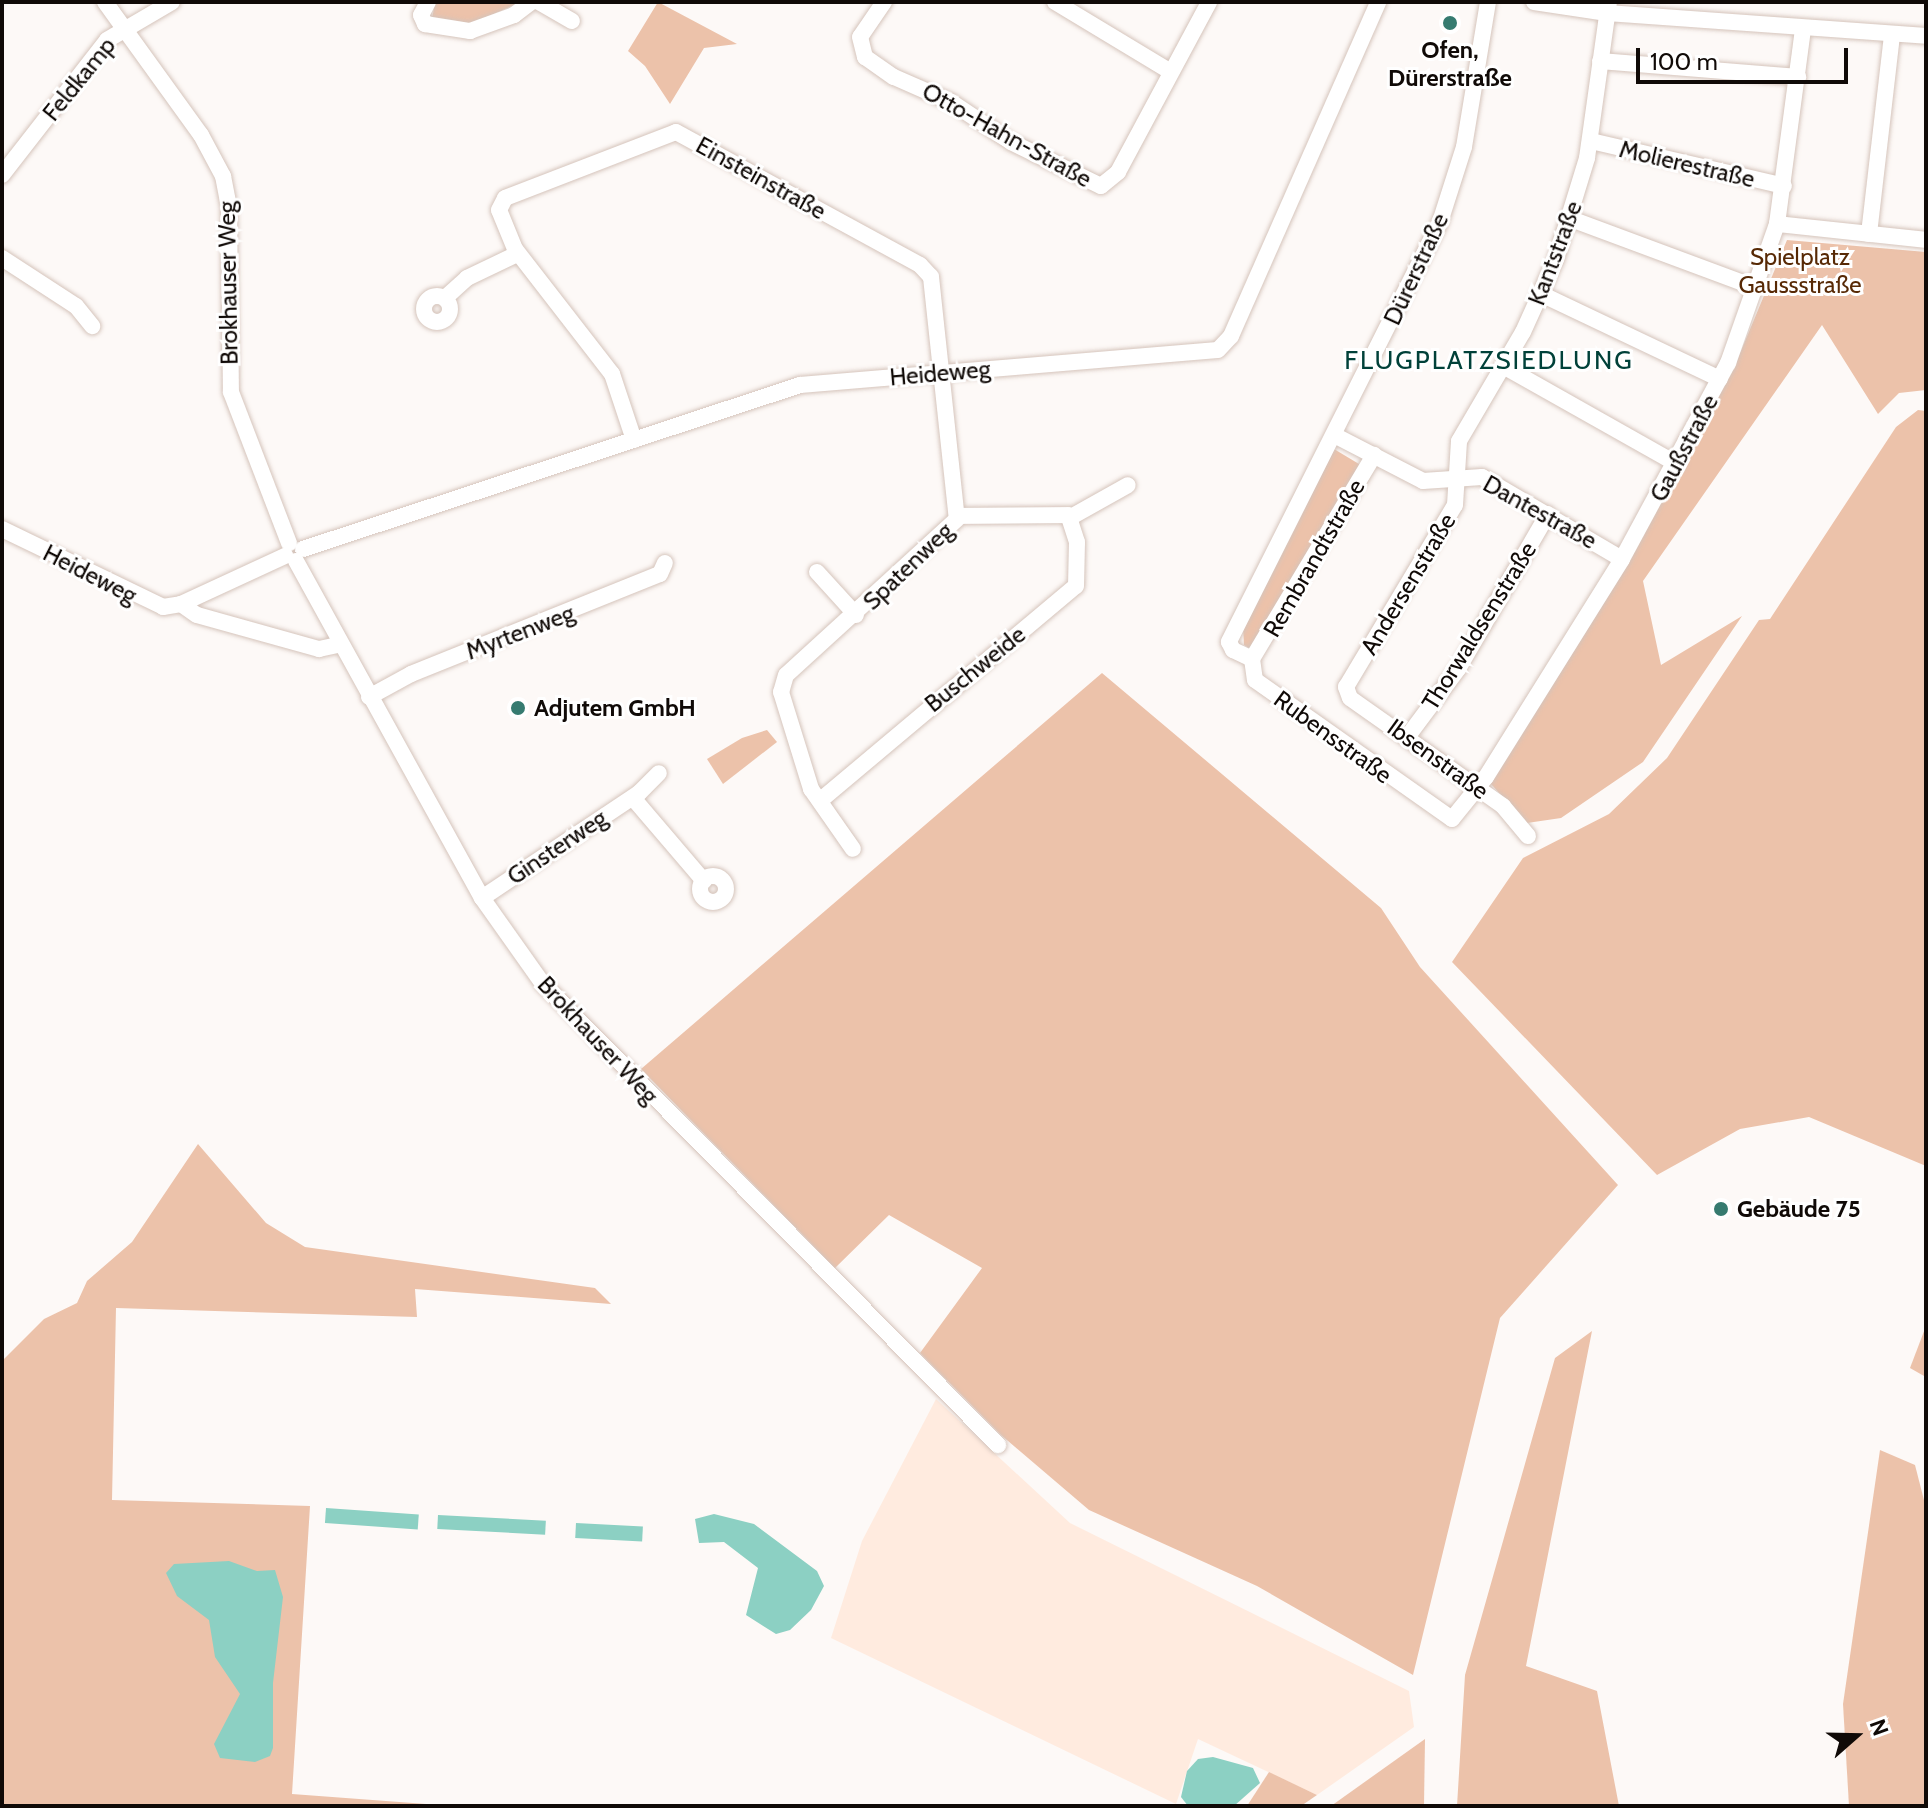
<!DOCTYPE html>
<html>
<head>
<meta charset="utf-8">
<style>
  body { margin:0 }
  #map { position:relative; width:1928px; height:1808px; overflow:hidden; background:#fdf9f7; font-family:Cabin,sans-serif }
  div>[style] { position:absolute }
  .built>* { inset:0; background:#ffebdf }
  .green>* { inset:0; background:#ecc2aa }
  .water>* { inset:0; background:#8cd0c3; transform-origin:0 0 }
  .roads { filter:drop-shadow(0 0 2px #d5c4bb) drop-shadow(0 0 2px #d5c4bb) }
  .minor>* { height:16px; margin:-8px; padding:0 8px; transform-origin:8px; border-radius:8px; background:#fff }
  .minor>.ring { margin:-8px; padding:0; box-sizing:content-box; background:none; border:16px solid #fff; border-radius:50% }
  .dots>* { width:22px; height:22px; translate:-50% -50%; box-sizing:border-box; border:4px solid #fff; border-radius:50% }
  span { translate:-50% -50%; white-space:nowrap; text-align:center; line-height:1.15; -webkit-text-stroke:6px #fff; paint-order:stroke }
  .poi-label { font-size:24px; color:#100a07; font-weight:700 }
  .left { translate:0 -50%; text-align:left }
  .street-label { font-size:24px; color:#100a07 }
  .park-label { font-size:24px; color:#572905 }
  .neighbourhood-label { font-size:26px; color:#014139; letter-spacing:2px }
  .frame { position:absolute; inset:0; border:4px solid #100a07; pointer-events:none }
  .north { position:absolute; left:1816px; top:1696px; width:80px; height:80px; -webkit-text-stroke:6px #fff; paint-order:stroke; rotate:70deg; font-size:22px; font-weight:700; line-height:32px; text-align:center; color:#100a07 }
  .north::after { content:''; display:block; margin:auto; width:28px; height:36px; background:#100a07; clip-path:polygon(50% 0,100% 100%,50% 72%,0 100%) }
  .scale { position:absolute; left:1636px; top:48px; width:212px; height:36px; box-sizing:border-box; border:4px solid #100a07; border-top:0; padding-left:10px; font-size:24px; line-height:28px; white-space:nowrap; color:#100a07; -webkit-text-stroke:6px #fff; paint-order:stroke }
</style>
</head>
<body>
<div id="map">
  <div class="built">
    <i style="clip-path:polygon(936px 1399px,1070px 1523px,1409px 1691px,1414px 1727px,1317px 1795px,1198px 1739px,1176px 1804px,831px 1638px,862px 1541px)"></i>
  </div>
  <div class="green">
    <i style="clip-path:polygon(435px 2px,516px 2px,516px 4px,471px 24px,432px 19px)"></i>
    <i style="clip-path:polygon(658px 2px,737px 44px,704px 48px,670px 104px,645px 66px,628px 51px)"></i>
    <i style="clip-path:polygon(1787px 240px,1926px 252px,1926px 390px,1899px 393px,1878px 414px,1822px 325px,1643px 581px,1661px 665px,1742px 616px,1643px 762px,1561px 818px,1527px 823px,1490px 783px,1629px 557px,1741px 351px)"></i>
    <i style="clip-path:polygon(1918px 410px,1926px 411px,1926px 1166px,1809px 1117px,1740px 1129px,1657px 1175px,1452px 962px,1523px 858px,1609px 814px,1667px 758px,1759px 620px,1770px 619px,1896px 427px)"></i>
    <i style="clip-path:polygon(1334px 449px,1364px 467px,1251px 649px,1244px 645px,1243px 627px)"></i>
    <i style="clip-path:polygon(1102px 673px,1381px 908px,1420px 967px,1618px 1185px,1500px 1318px,1413px 1675px,1257px 1586px,1089px 1510px,1001px 1435px,920px 1353px,982px 1268px,889px 1215px,835px 1268px,641px 1069px)"></i>
    <i style="clip-path:polygon(767px 730px,777px 742px,723px 784px,707px 759px,742px 738px)"></i>
    <i style="clip-path:polygon(198px 1144px,266px 1223px,305px 1247px,595px 1288px,611px 1304px,415px 1289px,417px 1317px,116px 1308px,112px 1500px,310px 1506px,292px 1794px,453px 1806px,2px 1806px,2px 1361px,44px 1319px,77px 1303px,87px 1281px,132px 1242px)"></i>
    <i style="clip-path:polygon(1926px 1326px,1926px 1372px,1924px 1376px,1910px 1368px)"></i>
    <i style="clip-path:polygon(1592px 1331px,1526px 1666px,1597px 1691px,1619px 1806px,1457px 1806px,1465px 1675px,1555px 1358px)"></i>
    <i style="clip-path:polygon(1880px 1450px,1915px 1465px,1926px 1508px,1926px 1806px,1849px 1806px,1843px 1704px)"></i>
    <i style="clip-path:polygon(1425px 1739px,1424px 1806px,1331px 1806px)"></i>
    <i style="clip-path:polygon(1269px 1772px,1317px 1795px,1301px 1806px,1247px 1806px)"></i>
  </div>
  <div class="water">
    <i style="left:326px;top:1508px;width:93px;height:15px;rotate:4deg"></i>
    <i style="clip-path:polygon(714px 1514px,754px 1524px,817px 1571px,824px 1586px,811px 1610px,790px 1630px,776px 1634px,746px 1615px,758px 1568px,724px 1542px,699px 1543px,695px 1519px)"></i>
    <i style="left:438px;top:1515px;width:108px;height:14px;rotate:3deg"></i>
    <i style="left:576px;top:1523px;width:67px;height:15px;rotate:3deg"></i>
    <i style="clip-path:polygon(229px 1561px,257px 1571px,275px 1570px,283px 1597px,273px 1683px,273px 1748px,270px 1756px,255px 1762px,220px 1758px,214px 1744px,240px 1694px,215px 1657px,209px 1620px,177px 1596px,166px 1573px,174px 1564px)"></i>
    <i style="clip-path:polygon(1213px 1757px,1253px 1768px,1260px 1783px,1234px 1806px,1188px 1806px,1181px 1797px,1187px 1771px,1198px 1759px)"></i>
  </div>
  <div class="roads">
    <div class="minor">
      <i style="left:105px;top:2px;width:164px;rotate:54.2deg"></i>
      <i style="left:201px;top:135px;width:47px;rotate:61.8deg"></i>
      <i style="left:223px;top:176px;width:32px;rotate:79deg"></i>
      <i style="left:229px;top:207px;width:185px;rotate:89.4deg"></i>
      <i style="left:231px;top:392px;width:162px;rotate:69deg"></i>
      <i style="left:428px;top:2px;width:15px;rotate:118deg"></i>
      <i style="left:421px;top:15px;width:10px;rotate:66deg"></i>
      <i style="left:425px;top:24px;width:46px;rotate:8.8deg"></i>
      <i style="left:470px;top:31px;width:47px;rotate:-20deg"></i>
      <i style="left:514px;top:15px;width:21px;rotate:-37deg"></i>
      <i style="left:539px;top:2px;width:38px;rotate:30deg"></i>
      <i style="left:884px;top:2px;width:42px;rotate:124.4deg"></i>
      <i style="left:860px;top:37px;width:21px;rotate:76deg"></i>
      <i style="left:865px;top:57px;width:35px;rotate:35deg"></i>
      <i style="left:894px;top:77px;width:62px;rotate:23.7deg"></i>
      <i style="left:951px;top:102px;width:72px;rotate:33.7deg"></i>
      <i style="left:1011px;top:142px;width:100px;rotate:26.1deg"></i>
      <i style="left:1101px;top:186px;width:22px;rotate:-39deg"></i>
      <i style="left:1118px;top:172px;width:193px;rotate:-61.8deg"></i>
      <i style="left:1055px;top:2px;width:135px;rotate:31.1deg"></i>
      <i style="left:1488px;top:2px;width:147px;rotate:99.4deg"></i>
      <i style="left:1464px;top:147px;width:79px;rotate:107.7deg"></i>
      <i style="left:1440px;top:222px;width:470px;rotate:116.7deg"></i>
      <i style="left:1229px;top:642px;width:9px;rotate:63deg"></i>
      <i style="left:1233px;top:650px;width:21px;rotate:25deg"></i>
      <i style="left:1252px;top:659px;width:21px;rotate:82deg"></i>
      <i style="left:1255px;top:680px;width:241px;rotate:35.2deg"></i>
      <i style="left:1452px;top:819px;width:54px;rotate:-51deg"></i>
      <i style="left:1486px;top:777px;width:257px;rotate:-58deg"></i>
      <i style="left:1622px;top:559px;width:223px;rotate:-61.6deg"></i>
      <i style="left:1728px;top:363px;width:147px;rotate:-70.6deg"></i>
      <i style="left:1777px;top:224px;width:197px;rotate:-82.4deg"></i>
      <i style="left:1534px;top:2px;width:74px;rotate:8.6deg"></i>
      <i style="left:1607px;top:13px;width:320px;rotate:4.1deg"></i>
      <i style="left:1600px;top:61px;width:199px;rotate:4.6deg"></i>
      <i style="left:1591px;top:141px;width:198px;rotate:13.1deg"></i>
      <i style="left:2px;top:175px;width:171px;rotate:-52.1deg"></i>
      <i style="left:107px;top:40px;width:75px;rotate:-30.3deg"></i>
      <i style="left:1571px;top:219px;width:198px;rotate:20.4deg"></i>
      <i style="left:1777px;top:224px;width:150px;rotate:6.1deg"></i>
      <i style="left:1869px;top:234px;width:201px;rotate:-83.4deg"></i>
      <i style="left:2px;top:258px;width:88px;rotate:33deg"></i>
      <i style="left:76px;top:306px;width:26px;rotate:51deg"></i>
      <i style="left:1541px;top:294px;width:198px;rotate:25.4deg"></i>
      <i class="ring" style="left:424px;top:296px;width:10px;height:10px"></i>
      <i style="left:445px;top:298px;width:30px;rotate:-42deg"></i>
      <i style="left:467px;top:278px;width:55px;rotate:-25.6deg"></i>
      <i style="left:1503px;top:366px;width:200px;rotate:29.4deg"></i>
      <i style="left:1334px;top:435px;width:100px;rotate:27.3deg"></i>
      <i style="left:1423px;top:481px;width:59px;rotate:-3.9deg"></i>
      <i style="left:1482px;top:477px;width:162px;rotate:30.4deg"></i>
      <i style="left:634px;top:440px;width:70px;rotate:-108.4deg"></i>
      <i style="left:612px;top:374px;width:158px;rotate:-127.8deg"></i>
      <i style="left:515px;top:249px;width:42px;rotate:-112.3deg"></i>
      <i style="left:499px;top:210px;width:13px;rotate:-63deg"></i>
      <i style="left:505px;top:198px;width:183px;rotate:-21.1deg"></i>
      <i style="left:676px;top:132px;width:278px;rotate:28.6deg"></i>
      <i style="left:920px;top:265px;width:16px;rotate:47deg"></i>
      <i style="left:931px;top:277px;width:243px;rotate:83.9deg"></i>
      <i style="left:957px;top:519px;width:231px;rotate:137.6deg"></i>
      <i style="left:786px;top:675px;width:18px;rotate:106deg"></i>
      <i style="left:781px;top:692px;width:102px;rotate:72.8deg"></i>
      <i style="left:811px;top:789px;width:73px;rotate:55deg"></i>
      <i style="left:1071px;top:517px;width:65px;rotate:-29.3deg"></i>
      <i style="left:2px;top:529px;width:179px;rotate:25.8deg"></i>
      <i style="left:163px;top:607px;width:18px;rotate:-9deg"></i>
      <i style="left:181px;top:604px;width:115px;rotate:-24.8deg"></i>
      <i style="left:303px;top:549px;width:523px;rotate:-18.26deg"></i>
      <i style="left:800px;top:385px;width:419px;rotate:-4.8deg"></i>
      <i style="left:1218px;top:350px;width:19px;rotate:-47deg"></i>
      <i style="left:1231px;top:336px;width:365px;rotate:-66.2deg"></i>
      <i style="left:296px;top:561px;width:385px;rotate:61.1deg"></i>
      <i style="left:482px;top:898px;width:105px;rotate:54.7deg"></i>
      <i style="left:543px;top:984px;width:648px;rotate:45.38deg"></i>
      <i style="left:817px;top:572px;width:58px;rotate:47.8deg"></i>
      <i style="left:181px;top:604px;width:19px;rotate:35deg"></i>
      <i style="left:197px;top:615px;width:127px;rotate:15.6deg"></i>
      <i style="left:319px;top:649px;width:19px;rotate:-12deg"></i>
      <i style="left:1252px;top:659px;width:238px;rotate:-59.1deg"></i>
      <i style="left:369px;top:697px;width:48px;rotate:-28.7deg"></i>
      <i style="left:411px;top:674px;width:268px;rotate:-21.9deg"></i>
      <i style="left:660px;top:574px;width:12px;rotate:-66deg"></i>
      <i style="left:1408px;top:736px;width:84px;rotate:-53.3deg"></i>
      <i style="left:1458px;top:669px;width:179px;rotate:-59.9deg"></i>
      <i style="left:633px;top:798px;width:109px;rotate:49.5deg"></i>
      <i style="left:822px;top:799px;width:331px;rotate:-40deg"></i>
      <i style="left:1076px;top:586px;width:44px;rotate:-88.7deg"></i>
      <i style="left:1077px;top:542px;width:28px;rotate:-108deg"></i>
      <i style="left:1068px;top:515px;width:111px;rotate:179.5deg"></i>
      <i style="left:1528px;top:836px;width:39px;rotate:-130deg"></i>
      <i style="left:1503px;top:806px;width:187px;rotate:-144.8deg"></i>
      <i style="left:1350px;top:698px;width:12px;rotate:-110deg"></i>
      <i style="left:1346px;top:687px;width:212px;rotate:-59.1deg"></i>
      <i style="left:1455px;top:505px;width:64px;rotate:-86.4deg"></i>
      <i style="left:1459px;top:441px;width:126px;rotate:-59.6deg"></i>
      <i style="left:1523px;top:332px;width:80px;rotate:-65.7deg"></i>
      <i style="left:1556px;top:259px;width:106px;rotate:-72.9deg"></i>
      <i style="left:1587px;top:158px;width:158px;rotate:-82deg"></i>
      <i class="ring" style="left:700px;top:876px;width:10px;height:10px"></i>
      <i style="left:482px;top:898px;width:189px;rotate:-33.8deg"></i>
      <i style="left:639px;top:793px;width:28px;rotate:-45deg"></i>
    </div>
  </div>
  <div class="dots">
    <i style="left:1450px;top:23px;background:#367b70"></i>
    <i style="left:518px;top:708px;background:#367b70"></i>
    <i style="left:1721px;top:1209px;background:#367b70"></i>
  </div>
  <div class="poi-label">
    <span style="left:1450px;top:64px">Ofen,<br>Dürerstraße</span>
    <span class="left" style="left:534px;top:708px">Adjutem GmbH</span>
    <span class="left" style="left:1737px;top:1209px">Gebäude 75</span>
  </div>
  <div class="street-label">
    <span style="left:79px;top:79px;rotate:-51deg">Feldkamp</span>
    <span style="left:1007px;top:135px;rotate:29deg">Otto-Hahn-Straße</span>
    <span style="left:1687px;top:164px;rotate:13deg">Molierestraße</span>
    <span style="left:761px;top:178px;rotate:29deg">Einsteinstraße</span>
    <span style="left:1555px;top:253px;rotate:-69deg">Kantstraße</span>
    <span style="left:1416px;top:269px;rotate:-65deg">Dürerstraße</span>
    <span style="left:228px;top:283px;rotate:-91deg">Brokhauser Weg</span>
    <span style="left:940px;top:373px;rotate:-5deg">Heideweg</span>
    <span style="left:1684px;top:448px;rotate:-62deg">Gaußstraße</span>
    <span style="left:1540px;top:512px;rotate:29deg">Dantestraße</span>
    <span style="left:1314px;top:558px;rotate:-60deg">Rembrandtstraße</span>
    <span style="left:908px;top:566px;rotate:-44deg">Spatenweg</span>
    <span style="left:90px;top:574px;rotate:27deg">Heideweg</span>
    <span style="left:1408px;top:584px;rotate:-59deg">Andersenstraße</span>
    <span style="left:1479px;top:626px;rotate:-58deg">Thorwaldsenstraße</span>
    <span style="left:520px;top:632px;rotate:-21deg">Myrtenweg</span>
    <span style="left:975px;top:669px;rotate:-39deg">Buschweide</span>
    <span style="left:1333px;top:737px;rotate:36deg">Rubensstraße</span>
    <span style="left:1438px;top:759px;rotate:36deg">Ibsenstraße</span>
    <span style="left:557px;top:847px;rotate:-34deg">Ginsterweg</span>
    <span style="left:598px;top:1040px;rotate:47deg">Brokhauser Weg</span>
  </div>
  <div class="park-label">
    <span style="left:1800px;top:271px">Spielplatz<br>Gaussstraße</span>
  </div>
  <div class="neighbourhood-label">
    <span style="left:1489px;top:361px">FLUGPLATZSIEDLUNG</span>
  </div>
  <div class="frame"></div>
  <div class="north">N</div>
  <div class="scale">100 m</div>
</div>
</body>
</html>
